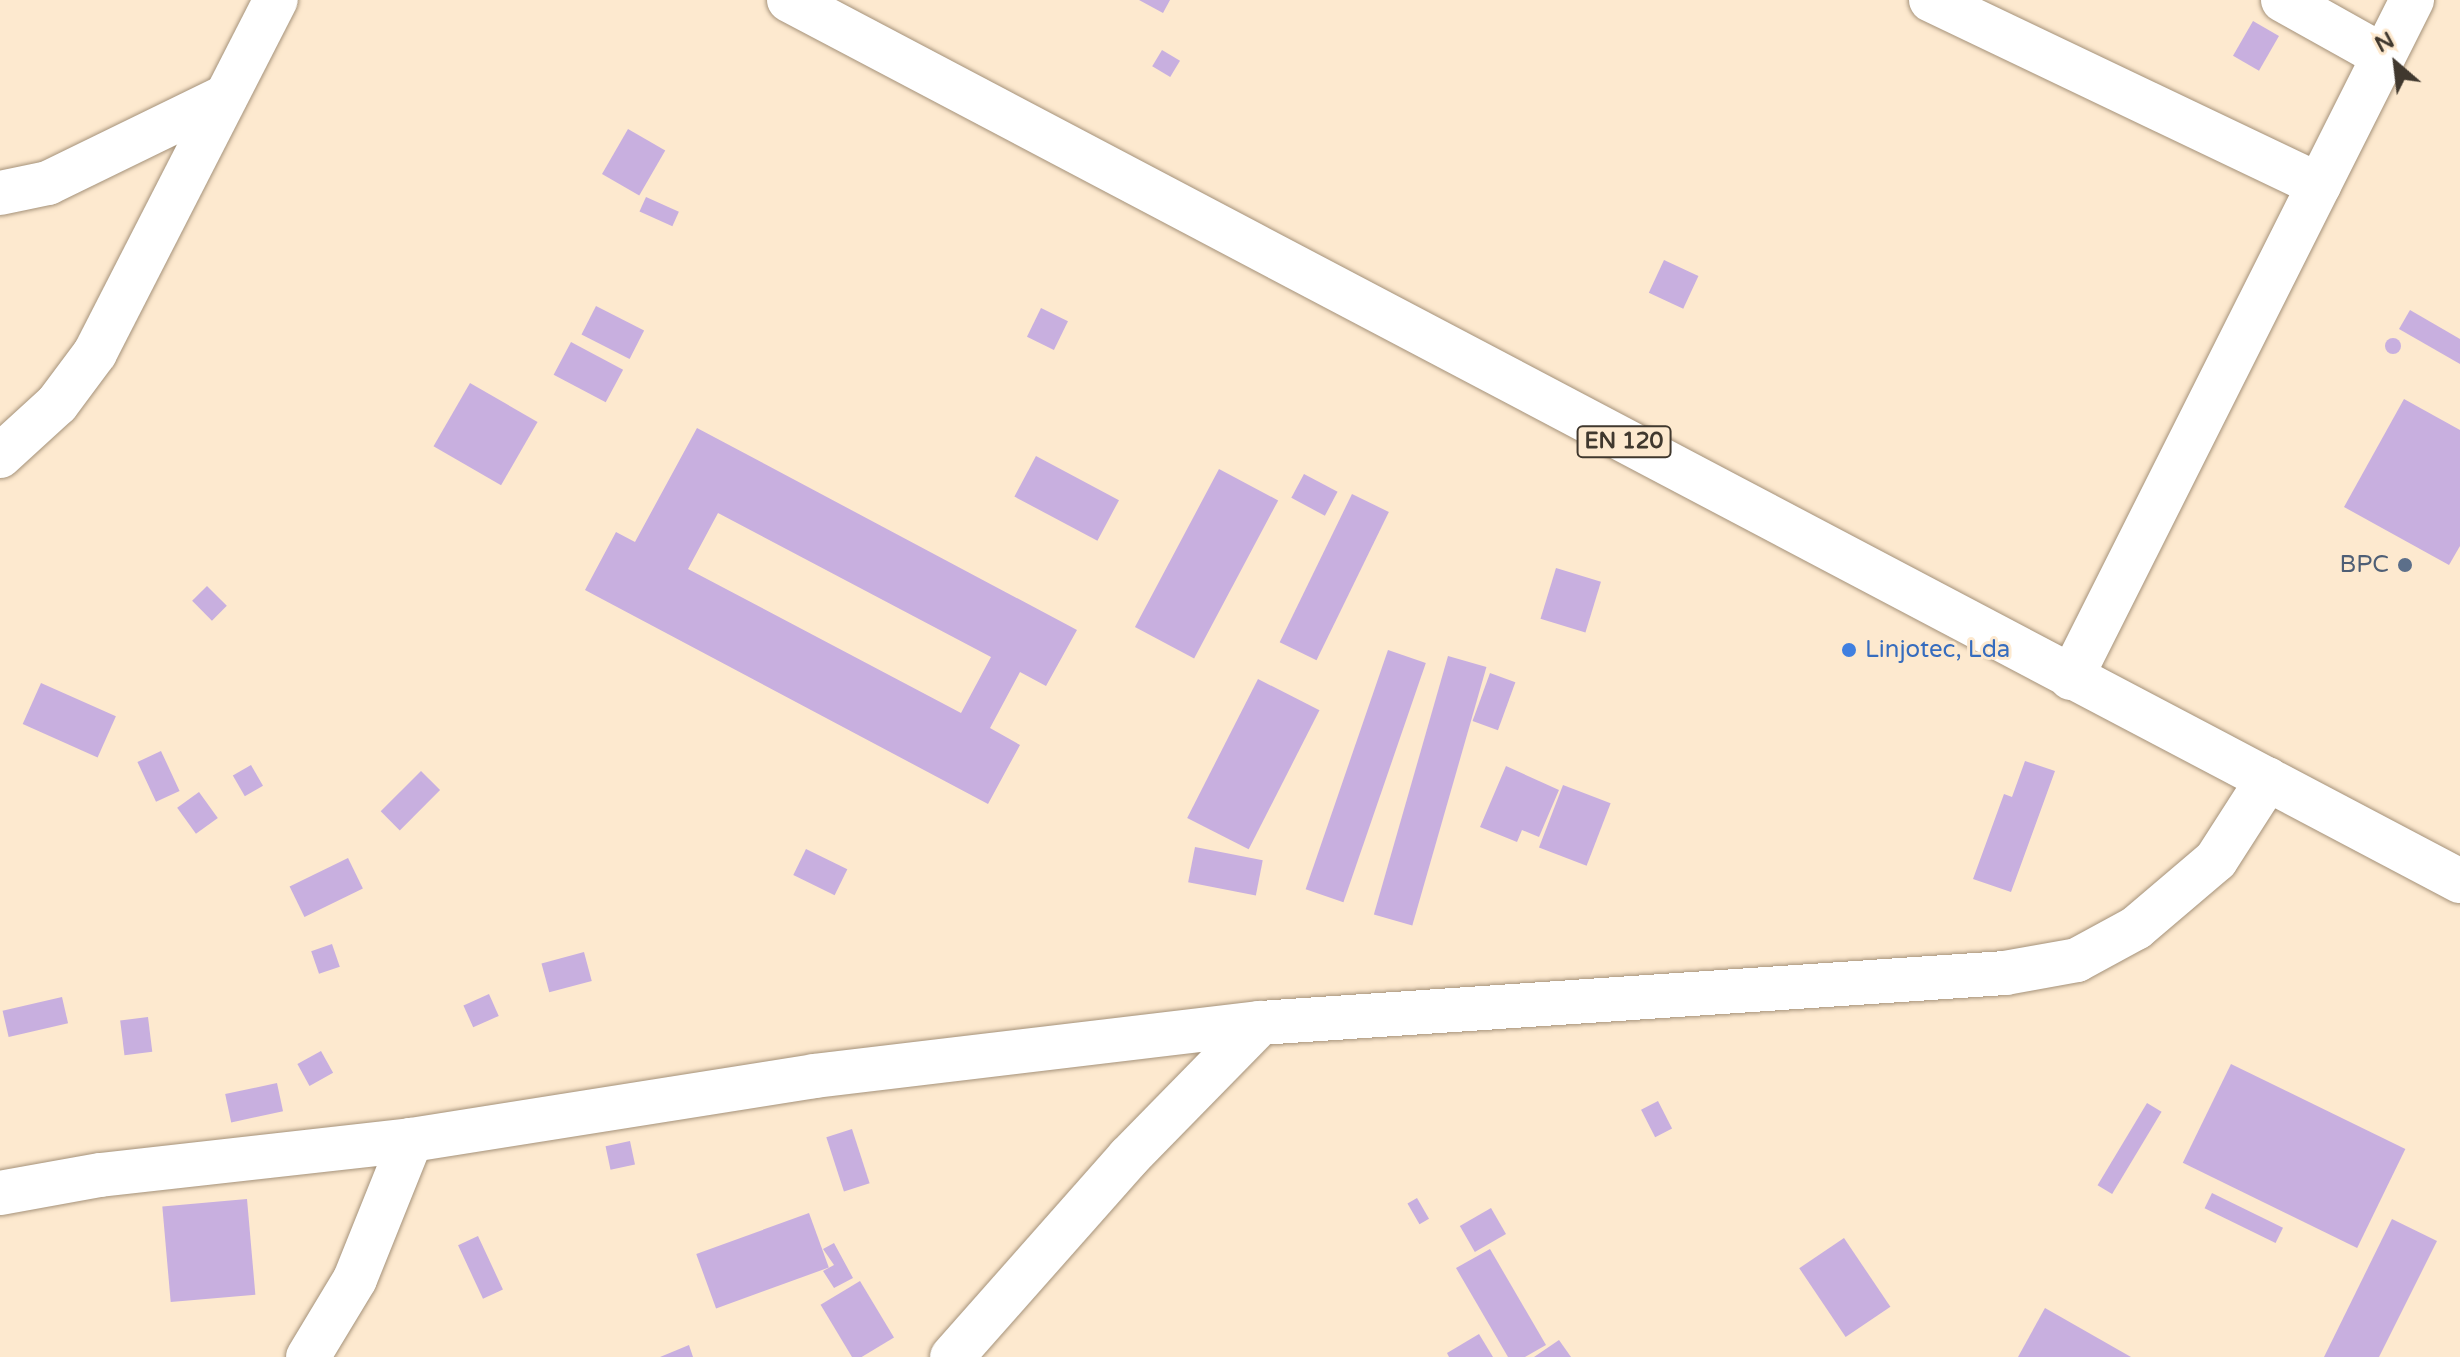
<!DOCTYPE html>
<html>
<head>
<meta charset="utf-8">
<style>
  body { margin:0 }
  #map { position:relative; width:2460px; height:1357px; overflow:hidden; background:#fde9cf; font-family:"Varela Round",sans-serif }
  div>[style] { position:absolute }
  .building>* { inset:0; background:#c8afdf; transform-origin:0 0 }
  .round { border-radius:50% }
  .roads { filter:drop-shadow(0 0 2px #a5927a) drop-shadow(0 0 2px #a5927a) }
  .minor>* { height:44px; margin:-22px; padding:0 22px; transform-origin:22px; border-radius:22px; background:#fff }
  .major>* { height:44px; margin:-22px; padding:0 22px; transform-origin:22px; border-radius:22px; background:#fff }
  .dots>* { width:22px; height:22px; translate:-50% -50%; box-sizing:border-box; border:4px solid #fde9cf; border-radius:50% }
  span { translate:-50% -50%; white-space:nowrap; text-align:center; line-height:1.15; -webkit-text-stroke:6px #fde9cf; paint-order:stroke }
  .shield-label span { padding:2px 6px; background:#fde9cf; border:2px solid; border-radius:6px; -webkit-text-stroke-width:0 }
  .shield-label { font-size:22px; color:#40382e; font-weight:700 }
  .service-label { font-size:24px; color:#4e5e75 }
  .right { translate:-100% -50%; text-align:right }
  .shop-label { font-size:24px; color:#366cbe }
  .left { translate:0 -50%; text-align:left }
  .north { position:absolute; left:2356px; top:24px; width:80px; height:80px; -webkit-text-stroke:6px #fde9cf; paint-order:stroke; rotate:332deg; font-size:22px; font-weight:700; line-height:32px; text-align:center; color:#40382e }
  .north::after { content:''; display:block; margin:auto; width:28px; height:36px; background:#40382e; clip-path:polygon(50% 0,100% 100%,50% 72%,0 100%) }
</style>
</head>
<body>
<div id="map">
  <div class="building">
    <i style="clip-path:polygon(1139px 0,1170px 0,1163px 13px)"></i>
    <i style="left:2253px;top:21px;width:30px;height:40px;rotate:30deg"></i>
    <i style="left:1162px;top:50px;width:21px;height:19px;rotate:31deg"></i>
    <i style="left:628px;top:129px;width:43px;height:52px;rotate:30deg"></i>
    <i style="left:646px;top:197px;width:36px;height:16px;rotate:24deg"></i>
    <i style="left:1664px;top:260px;width:38px;height:36px;rotate:25deg"></i>
    <i style="left:596px;top:306px;width:54px;height:32px;rotate:27deg"></i>
    <i style="left:1041px;top:308px;width:30px;height:32px;rotate:26deg"></i>
    <i style="clip-path:polygon(2410px 310px,2460px 339px,2460px 364px,2399px 329px)"></i>
    <i class="round" style="left:2385px;top:338px;width:16px;height:16px"></i>
    <i style="left:571px;top:342px;width:59px;height:37px;rotate:28deg"></i>
    <i style="left:470px;top:383px;width:78px;height:73px;rotate:30deg"></i>
    <i style="clip-path:polygon(2404px 399px,2460px 430px,2460px 546px,2449px 565px,2344px 507px)"></i>
    <i style="clip-path:polygon(evenodd,697px 428px,1077px 630px,1046px 686px,1020px 672px,990px 728px,1020px 745px,988px 804px,585px 590px,616px 532px,635px 542px,697px 428px,718px 513px,991px 657px,961px 713px,688px 569px,718px 513px)"></i>
    <i style="left:1036px;top:456px;width:94px;height:46px;rotate:28deg"></i>
    <i style="left:1219px;top:469px;width:67px;height:179px;rotate:28deg"></i>
    <i style="left:1304px;top:474px;width:38px;height:27px;rotate:28deg"></i>
    <i style="left:1352px;top:494px;width:41px;height:165px;rotate:26deg"></i>
    <i style="left:1556px;top:568px;width:47px;height:53px;rotate:17deg"></i>
    <i style="left:207px;top:586px;width:28px;height:21px;rotate:45deg"></i>
    <i style="left:1388px;top:650px;width:40px;height:253px;rotate:19deg"></i>
    <i style="left:1448px;top:656px;width:40px;height:269px;rotate:16deg"></i>
    <i style="left:1490px;top:673px;width:27px;height:51px;rotate:20deg"></i>
    <i style="left:1258px;top:679px;width:69px;height:156px;rotate:27deg"></i>
    <i style="left:41px;top:683px;width:82px;height:45px;rotate:24deg"></i>
    <i style="left:161px;top:751px;width:44px;height:26px;rotate:65deg"></i>
    <i style="clip-path:polygon(2025px 761px,2055px 771px,2011px 892px,1973px 879px,2004px 794px,2012px 797px)"></i>
    <i style="left:251px;top:765px;width:24px;height:21px;rotate:60deg"></i>
    <i style="clip-path:polygon(1506px 766px,1559px 790px,1539px 837px,1522px 830px,1517px 842px,1480px 827px)"></i>
    <i style="left:421px;top:771px;width:27px;height:57px;rotate:45deg"></i>
    <i style="left:1563px;top:785px;width:51px;height:67px;rotate:21deg"></i>
    <i style="left:199px;top:792px;width:32px;height:27px;rotate:54deg"></i>
    <i style="left:1195px;top:847px;width:69px;height:36px;rotate:11deg"></i>
    <i style="left:806px;top:849px;width:46px;height:29px;rotate:26deg"></i>
    <i style="left:348px;top:858px;width:34px;height:65px;rotate:64deg"></i>
    <i style="left:332px;top:944px;width:24px;height:22px;rotate:71deg"></i>
    <i style="left:584px;top:952px;width:30px;height:44px;rotate:75deg"></i>
    <i style="left:489px;top:994px;width:24px;height:28px;rotate:66deg"></i>
    <i style="left:62px;top:997px;width:27px;height:61px;rotate:77deg"></i>
    <i style="left:148px;top:1017px;width:35px;height:28px;rotate:83deg"></i>
    <i style="left:321px;top:1051px;width:25px;height:27px;rotate:61deg"></i>
    <i style="left:2231px;top:1064px;width:194px;height:110px;rotate:26deg"></i>
    <i style="left:277px;top:1083px;width:29px;height:53px;rotate:78deg"></i>
    <i style="left:1658px;top:1101px;width:31px;height:19px;rotate:63deg"></i>
    <i style="left:2147px;top:1103px;width:17px;height:96px;rotate:31deg"></i>
    <i style="left:852px;top:1129px;width:57px;height:27px;rotate:72deg"></i>
    <i style="left:630px;top:1141px;width:24px;height:25px;rotate:78deg"></i>
    <i style="left:2212px;top:1193px;width:79px;height:17px;rotate:26deg"></i>
    <i style="left:1417px;top:1198px;width:24px;height:11px;rotate:60deg"></i>
    <i style="left:247px;top:1199px;width:96px;height:85px;rotate:85deg"></i>
    <i style="left:1491px;top:1208px;width:30px;height:36px;rotate:60deg"></i>
    <i style="left:809px;top:1213px;width:58px;height:120px;rotate:70deg"></i>
    <i style="clip-path:polygon(2392px 1219px,2437px 1241px,2379px 1357px,2324px 1357px)"></i>
    <i style="left:478px;top:1236px;width:59px;height:22px;rotate:65deg"></i>
    <i style="left:1844px;top:1238px;width:83px;height:54px;rotate:56deg"></i>
    <i style="clip-path:polygon(834px 1243px,853px 1278px,834px 1288px,823px 1271px,834px 1265px,823px 1249px)"></i>
    <i style="clip-path:polygon(1490px 1249px,1546px 1345px,1525px 1357px,1508px 1357px,1456px 1268px)"></i>
    <i style="left:860px;top:1281px;width:66px;height:46px;rotate:59deg"></i>
    <i style="clip-path:polygon(2045px 1308px,2131px 1357px,2018px 1357px)"></i>
    <i style="clip-path:polygon(1479px 1334px,1493px 1357px,1449px 1357px,1447px 1353px)"></i>
    <i style="clip-path:polygon(1559px 1340px,1571px 1357px,1534px 1357px)"></i>
    <i style="clip-path:polygon(689px 1345px,693px 1357px,660px 1357px)"></i>
  </div>
  <div class="roads">
    <div class="minor">
      <i style="left:1931px;top:0;width:430px;rotate:25.5deg"></i>
      <i style="left:2283px;top:0;width:115px;rotate:29.2deg"></i>
      <i style="left:0;top:193px;width:49px;rotate:-11.8deg"></i>
      <i style="left:48px;top:183px;width:198px;rotate:-26deg"></i>
      <i style="left:0;top:456px;width:77px;rotate:-42.4deg"></i>
      <i style="left:57px;top:404px;width:64px;rotate:-53.3deg"></i>
      <i style="left:95px;top:353px;width:397px;rotate:-62.9deg"></i>
      <i style="left:2071px;top:678px;width:759px;rotate:-63.3deg"></i>
      <i style="left:0;top:1193px;width:102px;rotate:-10.2deg"></i>
      <i style="left:100px;top:1175px;width:313px;rotate:-6.4deg"></i>
      <i style="left:411px;top:1140px;width:408px;rotate:-9deg"></i>
      <i style="left:814px;top:1076px;width:449px;rotate:-6.8deg"></i>
      <i style="left:308px;top:1357px;width:91px;rotate:-58.9deg"></i>
      <i style="left:355px;top:1279px;width:150px;rotate:-68.1deg"></i>
      <i style="left:952px;top:1357px;width:267px;rotate:-48.5deg"></i>
      <i style="left:1129px;top:1157px;width:187px;rotate:-45.6deg"></i>
      <i style="left:1260px;top:1023px;width:747px;rotate:-3.84deg"></i>
      <i style="left:2005px;top:973px;width:73px;rotate:-10.2deg"></i>
      <i style="left:2077px;top:960px;width:67px;rotate:-28.5deg"></i>
      <i style="left:2136px;top:928px;width:105px;rotate:-40.4deg"></i>
      <i style="left:2216px;top:860px;width:96px;rotate:-57.3deg"></i>
    </div>
    <div class="major">
      <i style="left:789px;top:0;width:1889px;rotate:27.8deg"></i>
    </div>
  </div>
  <div class="dots">
    <i style="left:2405px;top:565px;background:#5c6f8a"></i>
    <i style="left:1849px;top:650px;background:#3f7fe0"></i>
  </div>
  <div class="shield-label">
    <span style="left:1624px;top:442px">EN 120</span>
  </div>
  <div class="service-label">
    <span class="right" style="left:2389px;top:565px">BPC</span>
  </div>
  <div class="shop-label">
    <span class="left" style="left:1865px;top:650px">Linjotec, Lda</span>
  </div>
  <div class="north">N</div>
</div>
</body>
</html>
